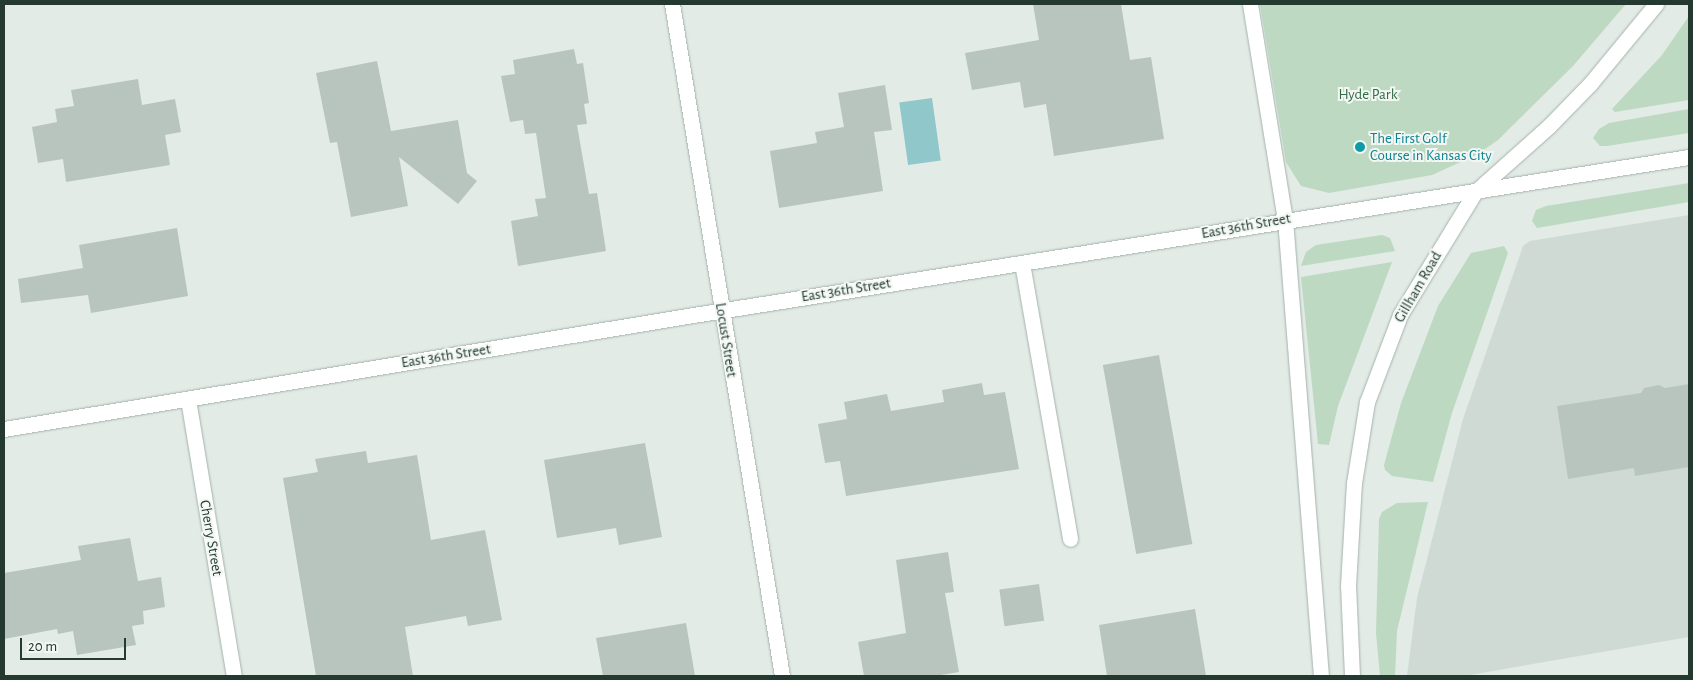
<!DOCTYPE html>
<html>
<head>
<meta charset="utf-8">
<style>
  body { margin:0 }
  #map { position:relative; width:1693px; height:680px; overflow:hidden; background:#e2ebe6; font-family:"Alegreya Sans",sans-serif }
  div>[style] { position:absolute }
  .built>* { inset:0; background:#d0dad5 }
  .green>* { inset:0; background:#bdd9c2 }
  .water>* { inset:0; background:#90c7ca; transform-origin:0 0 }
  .building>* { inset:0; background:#b8c5be; transform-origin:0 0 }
  .roads { filter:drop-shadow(0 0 1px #a5b2ac) drop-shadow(0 0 1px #a5b2ac) }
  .lane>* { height:15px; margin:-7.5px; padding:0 7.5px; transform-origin:7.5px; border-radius:7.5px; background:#fff }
  .street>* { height:15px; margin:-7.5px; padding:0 7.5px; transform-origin:7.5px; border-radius:7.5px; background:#fff }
  .secondary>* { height:15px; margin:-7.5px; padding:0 7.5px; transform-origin:7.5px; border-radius:7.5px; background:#fff }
  .dots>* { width:14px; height:14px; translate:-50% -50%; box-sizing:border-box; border:2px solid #f2f7f4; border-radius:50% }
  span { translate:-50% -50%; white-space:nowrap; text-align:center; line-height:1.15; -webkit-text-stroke:4px #f2f7f4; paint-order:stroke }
  .park-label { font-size:15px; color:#336c43 }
  .culture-label { font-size:15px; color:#0d838f }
  .left { translate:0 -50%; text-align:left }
  .street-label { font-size:15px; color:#243a31 }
  .frame { position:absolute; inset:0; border:5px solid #243a31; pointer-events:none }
  .scale { position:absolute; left:20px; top:638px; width:106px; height:22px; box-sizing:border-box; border:2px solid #243a31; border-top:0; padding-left:6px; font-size:15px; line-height:18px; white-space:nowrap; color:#243a31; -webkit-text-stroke:4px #f2f7f4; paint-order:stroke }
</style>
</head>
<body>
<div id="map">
  <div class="built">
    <i style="clip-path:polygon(1689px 215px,1689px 637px,1464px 676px,1407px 676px,1417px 598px,1463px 419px,1523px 246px,1530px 241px)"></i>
  </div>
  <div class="green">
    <i style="clip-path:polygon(1260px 4px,1626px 4px,1573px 66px,1498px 140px,1478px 154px,1432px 175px,1329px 193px,1301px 186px,1286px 162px)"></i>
    <i style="clip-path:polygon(1689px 16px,1689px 100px,1615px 112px,1612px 109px,1662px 55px)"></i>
    <i style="clip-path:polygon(1689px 109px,1689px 133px,1607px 146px,1600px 146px,1593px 138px,1599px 129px,1609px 123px)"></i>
    <i style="clip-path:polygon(1689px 183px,1689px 202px,1537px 228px,1532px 221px,1536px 210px,1546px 206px)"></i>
    <i style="clip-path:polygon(1382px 235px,1390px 238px,1395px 251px,1301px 266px,1306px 252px,1316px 245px)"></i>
    <i style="clip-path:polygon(1504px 246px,1508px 253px,1452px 413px,1433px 482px,1392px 476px,1385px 470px,1384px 465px,1401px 403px,1438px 306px,1471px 253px)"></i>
    <i style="clip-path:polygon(1392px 262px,1338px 406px,1329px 445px,1318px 444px,1301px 277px)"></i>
    <i style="clip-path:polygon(1428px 502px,1397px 631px,1395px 676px,1380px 676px,1376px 633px,1379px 519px,1382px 512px,1397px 503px)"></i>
  </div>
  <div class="water">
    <i style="left:932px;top:98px;width:63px;height:33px;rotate:82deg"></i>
  </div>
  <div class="building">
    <i style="clip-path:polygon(1033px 4px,1121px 4px,1130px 60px,1151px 57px,1164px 139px,1054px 156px,1046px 104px,1024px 108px,1020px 82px,972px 90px,965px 53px,1039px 40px)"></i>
    <i style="clip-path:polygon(574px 49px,577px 64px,583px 63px,589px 103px,584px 104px,587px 124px,577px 125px,589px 194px,597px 193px,606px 251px,518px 266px,511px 221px,538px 216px,535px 199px,546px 198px,536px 133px,525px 134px,523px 120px,510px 122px,501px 76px,515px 74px,513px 60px)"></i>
    <i style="clip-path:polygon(377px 61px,391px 131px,458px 120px,467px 173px,477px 181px,458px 204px,399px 157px,408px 206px,351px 217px,337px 142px,330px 143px,316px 73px)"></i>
    <i style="clip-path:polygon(138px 79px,142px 105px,175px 99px,181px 132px,165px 135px,170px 165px,66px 182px,63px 159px,38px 163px,32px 127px,57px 122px,55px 109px,74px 106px,71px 90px)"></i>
    <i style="clip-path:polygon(885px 85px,892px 130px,874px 132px,883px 191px,779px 208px,770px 151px,817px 143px,815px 132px,844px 127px,838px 93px)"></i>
    <i style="clip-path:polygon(177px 228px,188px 296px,91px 313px,88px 295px,21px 303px,18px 279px,83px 268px,79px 245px)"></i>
    <i style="left:1159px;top:355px;width:192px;height:57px;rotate:80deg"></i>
    <i style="clip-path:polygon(982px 383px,984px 395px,1005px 392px,1019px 469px,846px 496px,840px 461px,825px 463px,818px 424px,847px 419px,844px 402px,887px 394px,891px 411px,944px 402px,942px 390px)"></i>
    <i style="clip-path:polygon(1689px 384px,1689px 467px,1635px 476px,1634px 468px,1568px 479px,1557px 406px,1641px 393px,1644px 388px,1659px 385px,1665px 388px)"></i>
    <i style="clip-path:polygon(645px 443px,662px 537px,619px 545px,616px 528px,557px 538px,544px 460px)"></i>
    <i style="clip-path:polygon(366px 451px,368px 463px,417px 455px,431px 540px,485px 530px,502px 620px,468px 626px,466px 616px,405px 627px,413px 676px,316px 676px,283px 478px,318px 472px,315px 459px)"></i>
    <i style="clip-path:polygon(130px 538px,138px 581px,161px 577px,165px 607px,143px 611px,144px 624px,132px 626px,136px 645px,77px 655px,73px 631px,58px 634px,57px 629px,4px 639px,4px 573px,81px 560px,78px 546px)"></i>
    <i style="clip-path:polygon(948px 552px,954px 592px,945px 593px,959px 672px,935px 676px,864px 676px,858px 642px,906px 633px,896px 560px)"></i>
    <i style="left:1039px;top:584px;width:37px;height:40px;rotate:82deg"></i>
    <i style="clip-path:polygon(1195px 609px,1206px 676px,1107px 676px,1099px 625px)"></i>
    <i style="clip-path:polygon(686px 623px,695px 676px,603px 676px,596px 638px)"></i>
  </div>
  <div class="roads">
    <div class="lane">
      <i style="left:1022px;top:263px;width:280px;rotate:80.1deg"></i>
    </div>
    <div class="street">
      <i style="left:672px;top:4px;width:681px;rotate:80.7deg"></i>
      <i style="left:188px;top:399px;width:281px;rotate:80.6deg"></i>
      <i style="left:4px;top:429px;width:692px;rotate:-9.39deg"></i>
      <i style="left:687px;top:316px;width:1015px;rotate:-9.02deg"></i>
    </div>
    <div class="secondary">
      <i style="left:1250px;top:4px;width:218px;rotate:80.8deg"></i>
      <i style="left:1285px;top:219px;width:458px;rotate:85.5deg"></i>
      <i style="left:1352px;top:676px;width:90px;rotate:-92.5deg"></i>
      <i style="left:1348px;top:586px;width:103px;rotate:-86.7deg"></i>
      <i style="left:1354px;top:483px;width:82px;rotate:-80.9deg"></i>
      <i style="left:1367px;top:402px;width:93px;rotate:-69.2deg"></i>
      <i style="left:1400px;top:315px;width:144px;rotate:-58.6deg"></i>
      <i style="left:1475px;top:192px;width:99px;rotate:-41.7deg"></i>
      <i style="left:1549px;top:126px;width:59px;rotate:-45.7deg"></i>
      <i style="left:1590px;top:84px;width:104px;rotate:-50.5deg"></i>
    </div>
  </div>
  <div class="dots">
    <i style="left:1360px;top:147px;background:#0f9aa8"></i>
  </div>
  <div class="park-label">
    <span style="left:1368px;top:95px">Hyde Park</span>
  </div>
  <div class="culture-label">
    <span class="left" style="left:1370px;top:147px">The First Golf<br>Course in Kansas City</span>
  </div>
  <div class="street-label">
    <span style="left:1246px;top:226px;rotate:-10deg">East 36th Street</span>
    <span style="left:1418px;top:287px;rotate:-60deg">Gillham Road</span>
    <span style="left:846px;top:290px;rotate:-9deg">East 36th Street</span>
    <span style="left:726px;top:340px;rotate:81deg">Locust Street</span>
    <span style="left:446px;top:356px;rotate:-9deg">East 36th Street</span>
    <span style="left:211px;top:538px;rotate:80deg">Cherry Street</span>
  </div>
  <div class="frame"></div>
  <div class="scale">20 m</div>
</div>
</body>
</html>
